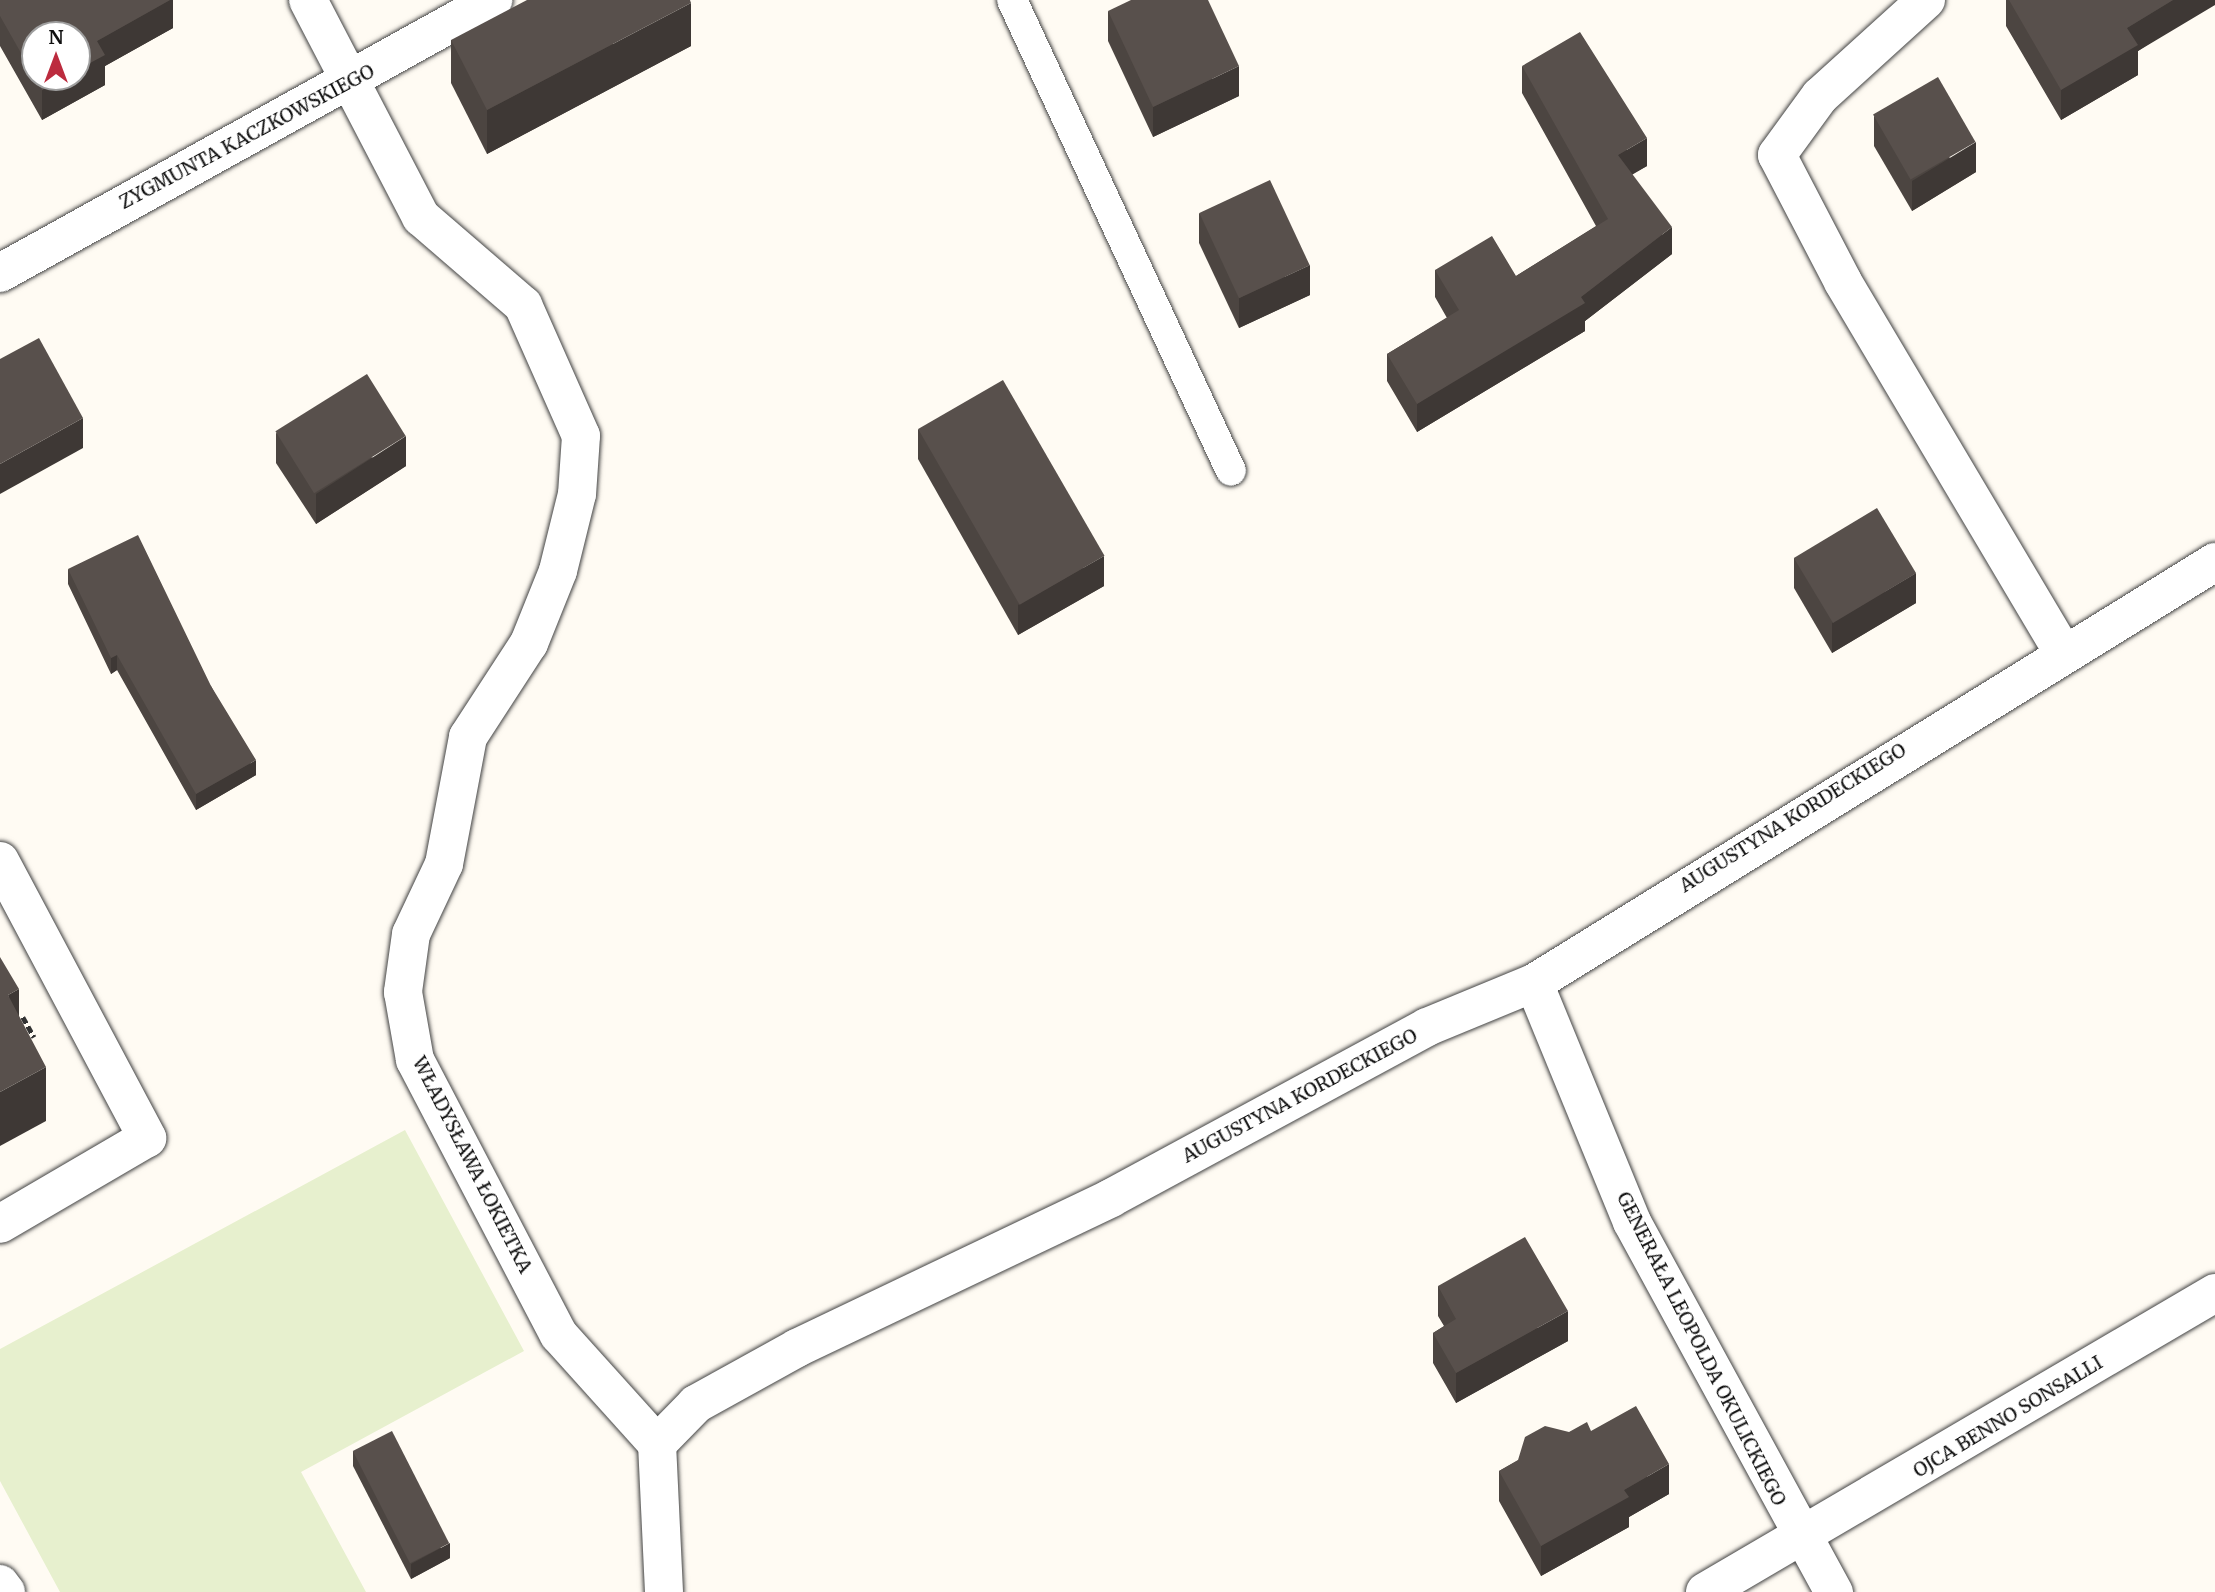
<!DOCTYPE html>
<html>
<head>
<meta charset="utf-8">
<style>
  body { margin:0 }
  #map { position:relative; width:2215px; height:1592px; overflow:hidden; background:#fffbf3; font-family:Merriweather,serif }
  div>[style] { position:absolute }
  .pitch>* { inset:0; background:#e7f0ce }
  .path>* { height:4.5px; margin-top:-2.25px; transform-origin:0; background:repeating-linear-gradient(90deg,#323232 0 7px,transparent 0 10.5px) }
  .roads { filter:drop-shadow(0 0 2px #434343) drop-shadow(0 0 2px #434343) }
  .service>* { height:30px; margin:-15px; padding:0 15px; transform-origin:15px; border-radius:15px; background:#fff }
  .minor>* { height:38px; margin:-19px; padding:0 19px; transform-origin:19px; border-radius:19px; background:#fff }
  .wall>* { inset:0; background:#4c4541 }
  .shaded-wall>* { inset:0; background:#3e3835 }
  .building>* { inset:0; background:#58504c; transform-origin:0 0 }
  span { translate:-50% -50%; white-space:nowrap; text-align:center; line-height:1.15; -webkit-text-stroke:7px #fff; paint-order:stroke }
  .street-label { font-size:19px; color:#101010 }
  .north { position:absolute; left:21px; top:21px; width:70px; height:70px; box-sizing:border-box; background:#fff; border:2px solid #9f9f9f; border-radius:50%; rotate:0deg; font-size:19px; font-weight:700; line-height:28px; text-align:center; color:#101010 }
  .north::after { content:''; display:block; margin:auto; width:24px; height:32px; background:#bc2b3e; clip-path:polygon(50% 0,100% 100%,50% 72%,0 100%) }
</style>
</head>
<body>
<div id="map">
  <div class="pitch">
    <i style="clip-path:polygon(405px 1130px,524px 1351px,301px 1472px,366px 1592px,60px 1592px,0 1481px,0 1349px)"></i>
  </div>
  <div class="path">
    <i style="left:23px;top:1017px;width:23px;rotate:61deg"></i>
  </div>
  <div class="roads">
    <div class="service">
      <i style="left:1012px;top:0;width:519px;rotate:65.06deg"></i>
    </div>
    <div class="minor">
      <i style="left:308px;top:0;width:245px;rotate:62.5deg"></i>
      <i style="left:421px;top:217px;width:135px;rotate:40.8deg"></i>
      <i style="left:523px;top:305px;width:143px;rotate:66.1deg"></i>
      <i style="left:581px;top:436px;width:58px;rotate:93.9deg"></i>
      <i style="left:577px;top:494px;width:79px;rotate:103.9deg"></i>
      <i style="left:558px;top:571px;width:78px;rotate:111.9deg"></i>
      <i style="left:529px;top:643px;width:112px;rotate:123deg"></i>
      <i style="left:468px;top:737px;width:129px;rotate:100.7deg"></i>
      <i style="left:444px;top:864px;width:77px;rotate:115.2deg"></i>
      <i style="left:411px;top:934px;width:59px;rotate:97.9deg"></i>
      <i style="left:403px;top:992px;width:69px;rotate:80deg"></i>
      <i style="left:415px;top:1060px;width:310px;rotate:62.4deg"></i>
      <i style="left:559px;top:1335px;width:147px;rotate:48deg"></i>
      <i style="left:1926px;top:0;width:143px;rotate:137.8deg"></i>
      <i style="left:1820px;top:96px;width:73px;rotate:126.1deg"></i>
      <i style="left:1777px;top:155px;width:143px;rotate:62.5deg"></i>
      <i style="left:1843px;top:282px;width:429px;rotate:59.3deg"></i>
      <i style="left:0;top:273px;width:564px;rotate:-28.98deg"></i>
      <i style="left:0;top:861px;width:314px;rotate:62deg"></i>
      <i style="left:147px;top:1138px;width:170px;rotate:149.7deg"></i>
      <i style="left:1534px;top:983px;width:258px;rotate:67.7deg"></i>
      <i style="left:1632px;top:1222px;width:422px;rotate:61.4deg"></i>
      <i style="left:0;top:1584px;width:10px;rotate:53deg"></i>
      <i style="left:664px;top:1592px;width:148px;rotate:-92.7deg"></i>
      <i style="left:657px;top:1444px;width:56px;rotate:-45.7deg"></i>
      <i style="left:696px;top:1404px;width:115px;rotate:-29deg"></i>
      <i style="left:797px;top:1348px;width:348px;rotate:-25.5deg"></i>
      <i style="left:1111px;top:1198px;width:359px;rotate:-28.4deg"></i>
      <i style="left:1427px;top:1027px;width:116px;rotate:-22.4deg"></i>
      <i style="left:1534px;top:983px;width:801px;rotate:-31.72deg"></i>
      <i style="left:1705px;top:1592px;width:591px;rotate:-30.38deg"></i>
    </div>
  </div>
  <div class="wall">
    <i style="clip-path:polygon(0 0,173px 0,173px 28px,105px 66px,105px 85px,42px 120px,0 46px)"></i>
    <i style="clip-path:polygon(2006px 0,2215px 0,2138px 51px,2138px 75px,2061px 120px,2006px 26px)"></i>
    <i style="clip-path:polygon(1108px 11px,1239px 96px,1153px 137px,1108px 41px)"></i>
    <i style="clip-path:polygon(451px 40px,691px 46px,487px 154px,451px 83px)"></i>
    <i style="clip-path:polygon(1522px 66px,1647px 166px,1632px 174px,1672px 254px,1585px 321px,1585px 331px,1417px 432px,1387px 381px,1387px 354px,1447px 318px,1435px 297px,1435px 270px,1516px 276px,1596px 226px,1522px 93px)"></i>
    <i style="clip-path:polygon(1874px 116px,1976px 172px,1912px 211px,1874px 146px)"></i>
    <i style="clip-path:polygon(1199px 213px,1310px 295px,1239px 328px,1199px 243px)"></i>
    <i style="clip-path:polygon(918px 429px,1104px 586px,1018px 635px,918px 459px)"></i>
    <i style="clip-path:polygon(276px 433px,406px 466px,316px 524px,276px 463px)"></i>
    <i style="clip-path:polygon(1794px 558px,1916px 603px,1832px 653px,1794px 588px)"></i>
    <i style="clip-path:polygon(68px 569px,211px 686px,256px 775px,196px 810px,117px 670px,111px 674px,68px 584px)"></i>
    <i style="clip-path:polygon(1438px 1286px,1568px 1341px,1456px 1403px,1433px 1363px,1433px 1333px,1444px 1326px,1438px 1316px)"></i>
    <i style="clip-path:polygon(1591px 1431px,1669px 1494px,1629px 1517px,1629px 1527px,1541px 1576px,1499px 1501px,1499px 1471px,1569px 1432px)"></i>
    <i style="clip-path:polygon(353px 1451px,450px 1558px,411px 1579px,353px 1466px)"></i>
  </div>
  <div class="shaded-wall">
    <i style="clip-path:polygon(170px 0,173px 0,173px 28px,105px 66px,105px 85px,42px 120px,42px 90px,65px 77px,77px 77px,77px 70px,97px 41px)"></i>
    <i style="clip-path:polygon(2173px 0,2215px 0,2215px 5px,2138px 51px,2138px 75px,2061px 120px,2061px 90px,2127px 28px)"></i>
    <i style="clip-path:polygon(691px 3px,691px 46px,487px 154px,487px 110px)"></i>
    <i style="clip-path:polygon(1239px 66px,1239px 96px,1153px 137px,1153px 107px)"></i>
    <i style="clip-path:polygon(1647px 138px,1647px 166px,1618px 183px,1618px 155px)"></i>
    <i style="clip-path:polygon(1976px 142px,1976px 172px,1912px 211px,1912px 181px)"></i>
    <i style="clip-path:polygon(1672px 227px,1672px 254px,1585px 321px,1585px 331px,1417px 432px,1417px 404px,1581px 297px)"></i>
    <i style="clip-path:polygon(1310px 265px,1310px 295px,1239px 328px,1239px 298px)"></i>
    <i style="clip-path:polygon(83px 418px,83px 448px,0 494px,0 464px)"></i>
    <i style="clip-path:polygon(406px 436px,406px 466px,316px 524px,316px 494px)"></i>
    <i style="clip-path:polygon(1104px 556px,1104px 586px,1018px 635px,1018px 605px)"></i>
    <i style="clip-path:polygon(1916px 573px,1916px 603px,1832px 653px,1832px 623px)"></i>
    <i style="clip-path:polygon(117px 655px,117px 670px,111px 674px,111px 658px)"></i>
    <i style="clip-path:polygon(256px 760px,256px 775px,196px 810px,196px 794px)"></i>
    <i style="clip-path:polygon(19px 989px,19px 1043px,8px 995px)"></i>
    <i style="clip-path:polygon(46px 1067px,46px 1121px,0 1146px,0 1092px)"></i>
    <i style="clip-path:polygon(1568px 1311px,1568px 1341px,1456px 1403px,1456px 1373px)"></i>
    <i style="clip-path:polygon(1669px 1464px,1669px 1494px,1629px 1517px,1629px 1527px,1541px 1576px,1541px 1546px,1624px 1490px)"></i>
    <i style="clip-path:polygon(450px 1543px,450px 1558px,411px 1579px,411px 1564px)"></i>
  </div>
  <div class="building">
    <i style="clip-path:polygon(0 0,170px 0,97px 41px,105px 55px,77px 70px,77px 35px,35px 35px,35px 77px,65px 77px,42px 90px,0 16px)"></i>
    <i style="clip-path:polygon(527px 0,690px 0,691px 3px,487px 110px,451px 40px)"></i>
    <i style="clip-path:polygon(1131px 0,1208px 0,1239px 66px,1153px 107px,1108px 11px)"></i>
    <i style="clip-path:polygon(2009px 0,2173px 0,2127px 28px,2138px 45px,2061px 90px)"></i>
    <i style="clip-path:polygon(1580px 32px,1647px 138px,1618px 155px,1672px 227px,1581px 297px,1585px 303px,1417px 404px,1387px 354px,1459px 310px,1435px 270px,1492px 236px,1516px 276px,1608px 219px,1522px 66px)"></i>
    <i style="left:1938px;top:77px;width:75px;height:75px;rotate:60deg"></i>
    <i style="left:1270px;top:180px;width:94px;height:78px;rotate:65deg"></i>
    <i style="clip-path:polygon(39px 338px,83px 418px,0 464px,0 359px)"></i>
    <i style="left:367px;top:374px;width:73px;height:108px;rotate:58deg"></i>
    <i style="left:1003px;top:380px;width:203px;height:98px;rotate:60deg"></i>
    <i style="left:1877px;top:508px;width:76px;height:97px;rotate:59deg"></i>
    <i style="clip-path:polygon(138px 535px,211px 686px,256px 760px,196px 794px,117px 655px,111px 658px,68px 569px)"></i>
    <i style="clip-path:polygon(0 957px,19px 989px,8px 995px,46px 1067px,0 1092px)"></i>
    <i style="clip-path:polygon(1525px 1237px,1568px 1311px,1456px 1373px,1433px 1333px,1456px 1319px,1438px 1286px)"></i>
    <i style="clip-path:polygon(1636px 1406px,1669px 1464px,1624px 1490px,1629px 1497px,1541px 1546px,1499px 1471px,1518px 1460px,1525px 1437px,1545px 1426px,1569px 1432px,1587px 1422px,1591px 1431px)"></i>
    <i style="left:392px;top:1431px;width:126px;height:44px;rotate:63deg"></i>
  </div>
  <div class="street-label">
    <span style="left:247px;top:137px;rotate:-28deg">ZYGMUNTA KACZKOWSKIEGO</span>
    <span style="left:1793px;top:818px;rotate:-32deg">AUGUSTYNA KORDECKIEGO</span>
    <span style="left:1300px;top:1096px;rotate:-28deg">AUGUSTYNA KORDECKIEGO</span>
    <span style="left:472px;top:1165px;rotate:63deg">WŁADYSŁAWA ŁOKIETKA</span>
    <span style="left:1701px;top:1349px;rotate:63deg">GENERAŁA LEOPOLDA OKULICKIEGO</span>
    <span style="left:2008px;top:1417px;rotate:-31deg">OJCA BENNO SONSALLI</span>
  </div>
  <div class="north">N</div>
</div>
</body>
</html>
